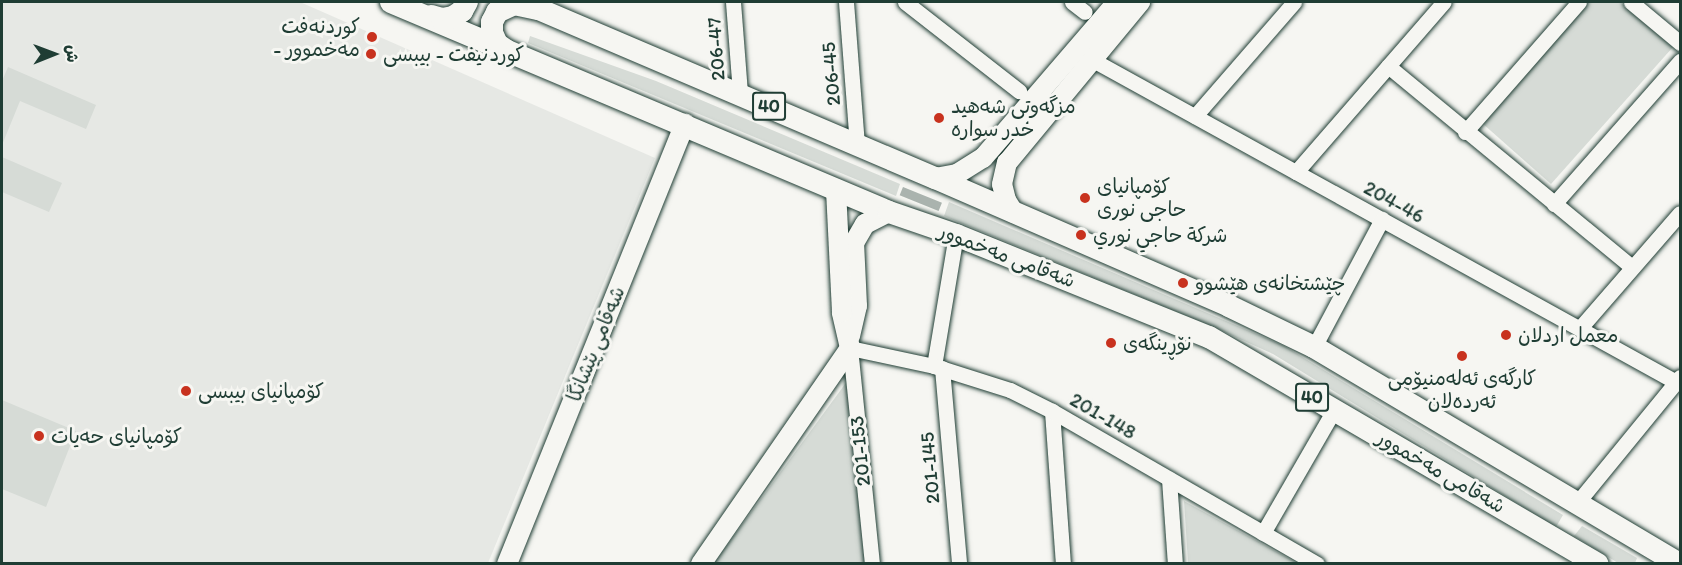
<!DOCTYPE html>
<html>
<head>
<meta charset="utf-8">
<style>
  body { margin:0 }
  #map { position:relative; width:1682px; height:565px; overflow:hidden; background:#f6f6f2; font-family:Itim,"Playpen Sans Arabic",sans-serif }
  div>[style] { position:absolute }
  .built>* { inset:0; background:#e6e8e4 }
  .green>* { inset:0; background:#d6dbd6 }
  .water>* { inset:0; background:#aab3ae; transform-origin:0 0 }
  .roads { filter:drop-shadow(0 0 2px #1f3d34) drop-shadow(0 0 2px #1f3d34) }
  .minor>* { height:15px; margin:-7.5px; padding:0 7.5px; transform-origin:7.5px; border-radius:7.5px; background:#f6f6f2 }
  .major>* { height:20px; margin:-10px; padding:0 10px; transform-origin:10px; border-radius:10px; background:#f6f6f2 }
  .highway>* { height:22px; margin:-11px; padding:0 11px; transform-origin:11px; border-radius:11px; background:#f6f6f2 }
  .dots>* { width:16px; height:16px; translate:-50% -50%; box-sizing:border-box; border:3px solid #f6f6f2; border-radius:50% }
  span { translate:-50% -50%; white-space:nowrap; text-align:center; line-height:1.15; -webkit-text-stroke:6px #f6f6f2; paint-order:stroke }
  .shield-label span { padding:2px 4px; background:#f6f6f2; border:2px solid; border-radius:4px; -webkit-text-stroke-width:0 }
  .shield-label { font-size:18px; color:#1f3d34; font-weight:700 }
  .poi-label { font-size:20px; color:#1f3d34 }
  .right { translate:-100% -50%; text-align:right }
  .left { translate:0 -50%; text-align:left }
  .street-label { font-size:20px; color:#1f3d34 }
  .frame { position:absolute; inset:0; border:3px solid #1f3d34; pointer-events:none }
  .north { position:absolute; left:24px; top:24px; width:60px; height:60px; -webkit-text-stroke:4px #f6f6f2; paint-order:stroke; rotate:89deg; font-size:16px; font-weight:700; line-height:24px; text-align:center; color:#1f3d34 }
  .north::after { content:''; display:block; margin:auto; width:21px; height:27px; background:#1f3d34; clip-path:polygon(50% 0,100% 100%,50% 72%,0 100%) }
</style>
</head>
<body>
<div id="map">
  <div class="built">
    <i style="clip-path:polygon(2px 2px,300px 2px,655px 158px,488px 563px,2px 563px)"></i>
  </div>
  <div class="green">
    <i style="clip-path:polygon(1589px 2px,1620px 2px,1673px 47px,1551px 184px,1482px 123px)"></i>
    <i style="clip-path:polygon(530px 36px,656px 81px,900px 184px,896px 196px,528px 43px)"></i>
    <i style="clip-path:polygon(8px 67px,96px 105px,86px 129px,20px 101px,2px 145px,2px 81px)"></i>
    <i style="clip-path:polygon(2px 157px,62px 183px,49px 212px,2px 192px)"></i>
    <i style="clip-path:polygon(949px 202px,1284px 346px,1563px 515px,1556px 527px,1273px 354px,1209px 325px,944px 216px)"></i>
    <i style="clip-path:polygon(848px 380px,866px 563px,714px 563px)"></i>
    <i style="clip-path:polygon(2px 400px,76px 431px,46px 507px,2px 489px)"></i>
    <i style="clip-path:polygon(1184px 501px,1297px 563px,1188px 563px)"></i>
    <i style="clip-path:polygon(1582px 526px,1637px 558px,1635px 563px,1618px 563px,1574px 536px)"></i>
  </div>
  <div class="water">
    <i style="left:903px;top:187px;width:42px;height:9px;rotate:22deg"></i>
  </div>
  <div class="roads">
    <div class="minor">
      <i style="left:733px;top:2px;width:92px;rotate:85.6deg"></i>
      <i style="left:846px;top:2px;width:142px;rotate:85.6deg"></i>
      <i style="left:905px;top:2px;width:145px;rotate:38deg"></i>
      <i style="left:1072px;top:2px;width:16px;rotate:38deg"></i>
      <i style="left:1631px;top:2px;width:64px;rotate:39.9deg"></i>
      <i style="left:1091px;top:59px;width:668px;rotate:28.9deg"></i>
      <i style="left:1388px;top:66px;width:316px;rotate:39.5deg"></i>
      <i style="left:1195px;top:116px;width:151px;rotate:-49deg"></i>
      <i style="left:1465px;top:132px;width:173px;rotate:-48.8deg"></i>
      <i style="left:1296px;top:172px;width:225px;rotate:-49deg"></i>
      <i style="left:1554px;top:204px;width:191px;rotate:-48.6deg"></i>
      <i style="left:1580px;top:328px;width:152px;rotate:-49deg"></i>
      <i style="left:1314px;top:347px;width:145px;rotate:-62deg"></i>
      <i style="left:934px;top:366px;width:133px;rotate:-80.5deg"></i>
      <i style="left:942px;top:368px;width:197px;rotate:85deg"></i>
      <i style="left:1052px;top:411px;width:153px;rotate:85.9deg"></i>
      <i style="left:1169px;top:479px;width:85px;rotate:86deg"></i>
      <i style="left:1577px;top:503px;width:163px;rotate:-50.7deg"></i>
      <i style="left:1263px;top:533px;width:142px;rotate:-60deg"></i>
      <i style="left:872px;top:564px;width:217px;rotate:-95.8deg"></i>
      <i style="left:850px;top:348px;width:86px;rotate:12.1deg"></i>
      <i style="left:934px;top:366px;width:80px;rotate:17.5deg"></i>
      <i style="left:1010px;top:390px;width:47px;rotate:26.6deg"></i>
      <i style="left:1052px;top:411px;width:306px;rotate:30deg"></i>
    </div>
    <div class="major">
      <i style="left:935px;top:178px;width:22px;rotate:-10deg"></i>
      <i style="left:957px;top:174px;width:31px;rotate:-32deg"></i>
      <i style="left:983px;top:158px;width:206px;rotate:-49.3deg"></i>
      <i style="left:1014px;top:213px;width:15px;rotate:-122deg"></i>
      <i style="left:1006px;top:200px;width:16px;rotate:-104deg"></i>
      <i style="left:1002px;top:184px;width:22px;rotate:-77deg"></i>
      <i style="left:1007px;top:163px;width:209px;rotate:-50.4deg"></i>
      <i style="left:850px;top:336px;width:31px;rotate:-77deg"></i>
      <i style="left:857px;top:306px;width:63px;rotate:-92.7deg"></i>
      <i style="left:854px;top:243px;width:22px;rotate:-60deg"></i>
      <i style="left:865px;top:224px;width:27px;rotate:-27deg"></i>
      <i style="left:507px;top:564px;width:475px;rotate:-68deg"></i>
      <i style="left:701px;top:564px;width:262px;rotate:-55.4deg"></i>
      <i style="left:850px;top:348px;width:37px;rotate:-103deg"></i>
      <i style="left:842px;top:312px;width:123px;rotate:-92.8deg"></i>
    </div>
    <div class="highway">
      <i style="left:391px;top:2px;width:540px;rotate:22.86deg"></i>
      <i style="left:889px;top:212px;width:71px;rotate:18.9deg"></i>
      <i style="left:956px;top:235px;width:273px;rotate:22deg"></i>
      <i style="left:1209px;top:337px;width:450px;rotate:30.3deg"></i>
      <i style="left:522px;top:2px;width:449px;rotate:23.1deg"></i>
      <i style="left:935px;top:178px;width:321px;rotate:23.5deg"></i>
      <i style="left:1229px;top:306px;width:94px;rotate:25.8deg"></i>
      <i style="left:1314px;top:347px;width:425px;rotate:30.7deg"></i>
      <i style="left:431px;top:16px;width:11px;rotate:15deg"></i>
      <i style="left:442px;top:19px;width:11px;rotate:-10deg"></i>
      <i style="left:453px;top:17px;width:11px;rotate:-34deg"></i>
      <i style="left:462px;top:11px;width:10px;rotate:-61deg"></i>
      <i style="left:506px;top:50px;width:11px;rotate:-146deg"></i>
      <i style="left:497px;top:44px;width:12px;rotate:-114deg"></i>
      <i style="left:492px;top:33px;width:11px;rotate:-90deg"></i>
      <i style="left:492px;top:22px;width:11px;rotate:-63deg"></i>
      <i style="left:497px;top:12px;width:19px;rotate:-25deg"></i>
      <i style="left:514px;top:4px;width:24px;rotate:12deg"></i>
    </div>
  </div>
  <div class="dots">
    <i style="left:372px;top:37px;background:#c8321e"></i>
    <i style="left:371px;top:54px;background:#c8321e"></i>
    <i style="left:939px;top:118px;background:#c8321e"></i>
    <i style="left:1085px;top:198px;background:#c8321e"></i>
    <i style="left:1081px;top:235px;background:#c8321e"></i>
    <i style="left:1183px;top:283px;background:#c8321e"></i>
    <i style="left:1506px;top:335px;background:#c8321e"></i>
    <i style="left:1111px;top:343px;background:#c8321e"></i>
    <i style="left:1462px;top:356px;background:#c8321e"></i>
    <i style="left:186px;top:391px;background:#c8321e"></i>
    <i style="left:39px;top:436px;background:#c8321e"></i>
  </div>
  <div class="shield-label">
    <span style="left:769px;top:106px">40</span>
    <span style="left:1312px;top:397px">40</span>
  </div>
  <div class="poi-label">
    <span class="right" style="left:360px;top:38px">كوردنه‌فت<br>- مه‌خموور</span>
    <span class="left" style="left:383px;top:54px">کوردنیفت - بیبسی</span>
    <span class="left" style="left:951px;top:118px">مزگەوتی شەهید<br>خدر سوارە</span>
    <span class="left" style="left:1097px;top:198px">کۆمپانیای<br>حاجی نوری</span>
    <span class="left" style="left:1093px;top:235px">شركة حاجي نوري</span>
    <span class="left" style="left:1195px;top:283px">چێشتخانەی هێشوو</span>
    <span class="left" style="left:1518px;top:335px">معمل اردلان</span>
    <span class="left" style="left:1123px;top:343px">نۆڕینگەی</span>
    <span style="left:1462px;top:390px">کارگەی ئەلەمنیۆمی<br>ئەردەلان</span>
    <span class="left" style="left:198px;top:391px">كۆمپانیای بیبسی</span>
    <span class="left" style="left:51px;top:436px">کۆمپانیای حەیات</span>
  </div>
  <div class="street-label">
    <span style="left:716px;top:49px;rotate:-94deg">206-47</span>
    <span style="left:831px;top:74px;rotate:-95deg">206-45</span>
    <span style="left:1394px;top:202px;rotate:29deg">204-46</span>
    <span style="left:1007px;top:256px;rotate:21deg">شەقامی مەخموور</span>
    <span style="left:596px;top:344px;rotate:-68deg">شەقامی پێشانگا</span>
    <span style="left:1103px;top:416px;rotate:30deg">201-148</span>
    <span style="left:860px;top:451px;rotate:-96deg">201-153</span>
    <span style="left:930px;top:468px;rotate:-95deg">201-145</span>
    <span style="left:1441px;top:472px;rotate:30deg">شەقامی مەخموور</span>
  </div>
  <div class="frame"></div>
  <div class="north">ش</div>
</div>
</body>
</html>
